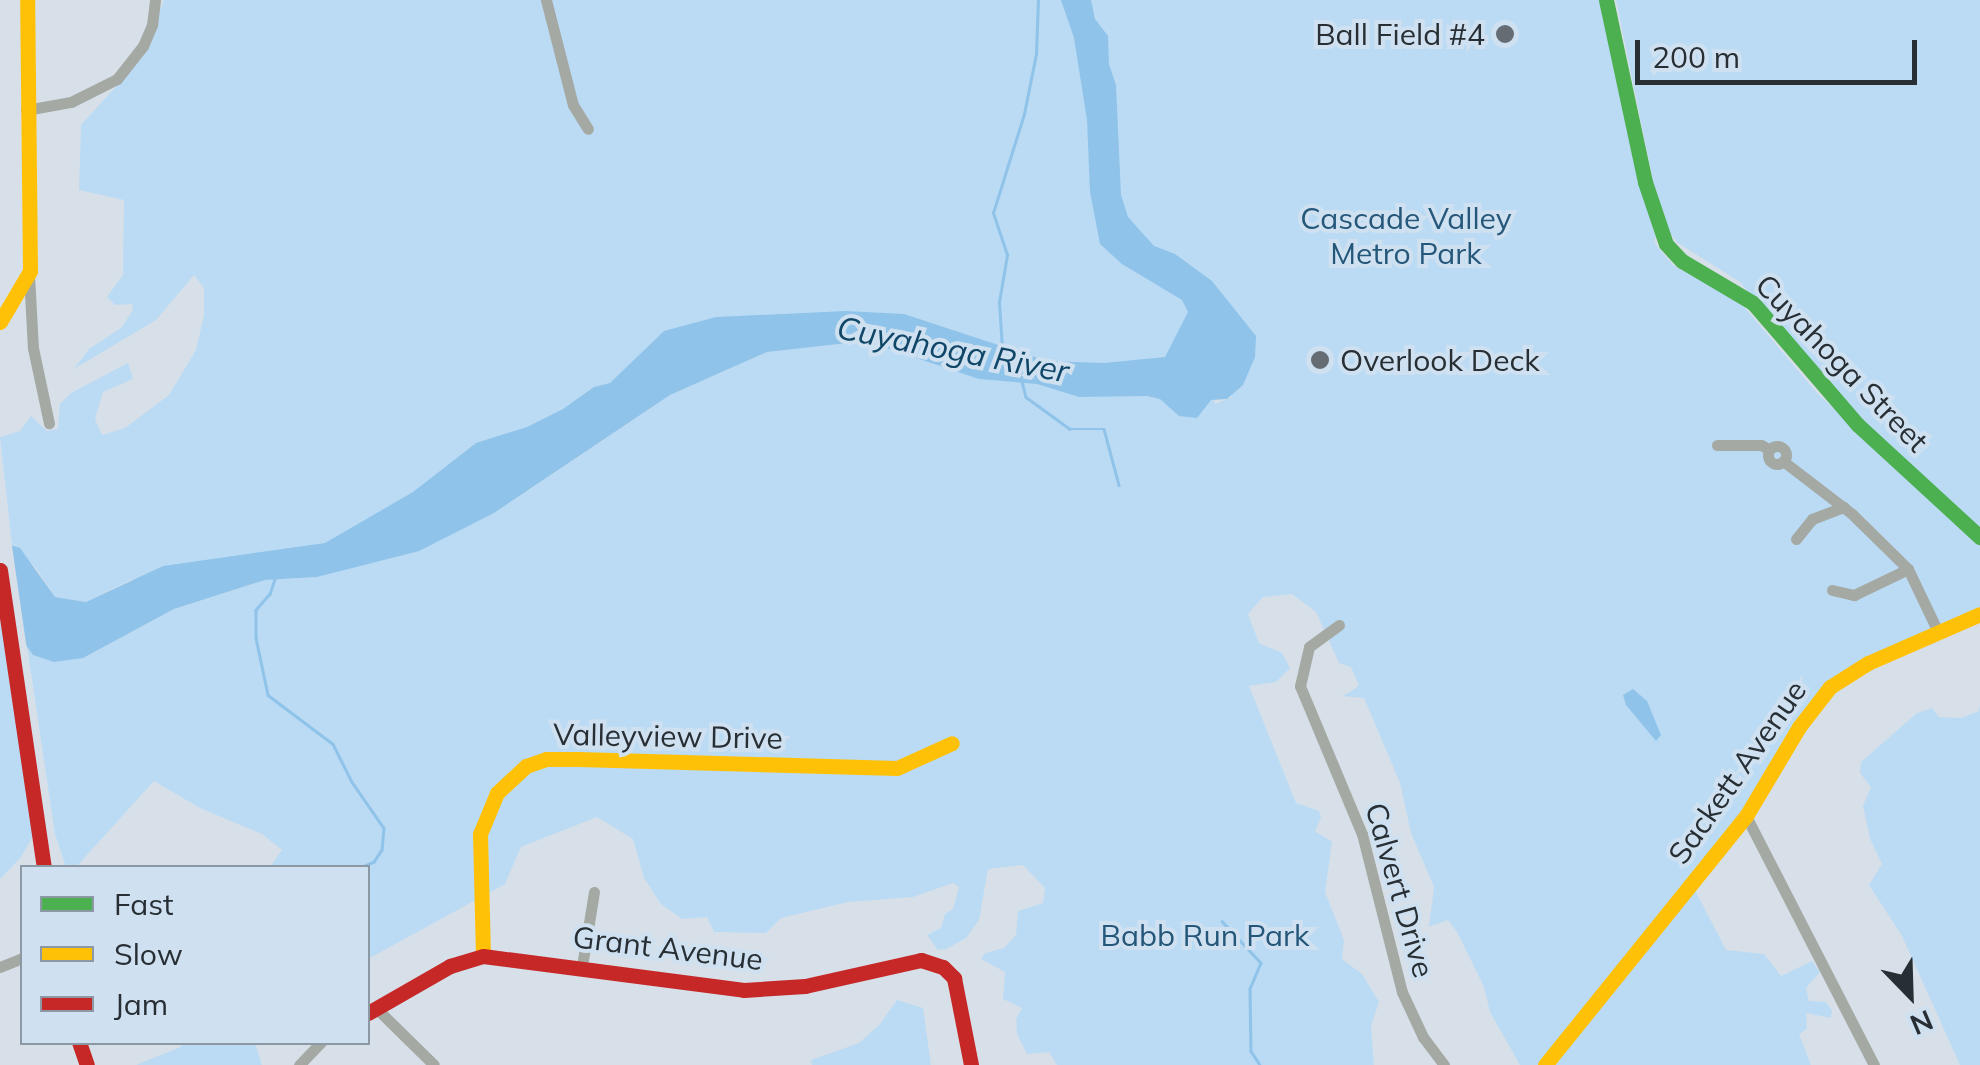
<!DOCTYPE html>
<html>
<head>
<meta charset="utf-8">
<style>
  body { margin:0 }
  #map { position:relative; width:1980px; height:1065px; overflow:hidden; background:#d7e0e8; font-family:Mulish,sans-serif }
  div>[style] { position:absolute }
  .green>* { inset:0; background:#bbdbf4 }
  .water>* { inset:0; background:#8fc3e9 }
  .pier>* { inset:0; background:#d7e0e8 }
  .stream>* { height:2.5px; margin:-1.25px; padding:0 1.25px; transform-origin:1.25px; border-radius:1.25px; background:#8fc3e9 }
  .street>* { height:11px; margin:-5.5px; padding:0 5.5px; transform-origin:5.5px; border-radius:5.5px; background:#a5a9a4 }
  .street>.ring { margin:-5.5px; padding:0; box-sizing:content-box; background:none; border:11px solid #a5a9a4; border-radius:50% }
  .fast>* { height:15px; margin:-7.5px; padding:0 7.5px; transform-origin:7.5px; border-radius:7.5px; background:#4caf50 }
  .slow>* { height:15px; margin:-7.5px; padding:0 7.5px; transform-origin:7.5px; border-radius:7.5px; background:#ffc107 }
  .jam>* { height:15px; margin:-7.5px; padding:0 7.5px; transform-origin:7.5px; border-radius:7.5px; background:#c62828 }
  .dots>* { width:28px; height:28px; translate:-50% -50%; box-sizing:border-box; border:5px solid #cfe1f0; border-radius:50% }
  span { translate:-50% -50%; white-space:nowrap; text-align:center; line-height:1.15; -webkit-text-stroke:8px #cfe1f0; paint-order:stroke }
  .poi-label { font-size:30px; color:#272e34 }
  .right { translate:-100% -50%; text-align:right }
  .left { translate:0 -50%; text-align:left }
  .park-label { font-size:30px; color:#24577a }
  .street-label { font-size:30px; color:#272e34 }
  .water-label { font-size:32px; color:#104668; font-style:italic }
  .legend { position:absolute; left:20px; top:865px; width:350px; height:180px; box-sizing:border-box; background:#cfe1f0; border:2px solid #8c99a5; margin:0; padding:12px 18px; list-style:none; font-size:30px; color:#272e34 }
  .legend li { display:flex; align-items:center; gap:20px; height:50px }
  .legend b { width:50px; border:2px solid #8c99a5 }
  .north { position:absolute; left:1860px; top:945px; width:100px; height:100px; -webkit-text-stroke:8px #cfe1f0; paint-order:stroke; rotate:157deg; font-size:28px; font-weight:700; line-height:40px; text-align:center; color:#272e34 }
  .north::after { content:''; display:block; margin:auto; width:35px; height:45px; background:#272e34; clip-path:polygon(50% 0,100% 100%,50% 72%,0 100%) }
  .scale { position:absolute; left:1635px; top:40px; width:282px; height:45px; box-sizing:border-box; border:5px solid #272e34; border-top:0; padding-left:12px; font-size:30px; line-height:35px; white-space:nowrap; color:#272e34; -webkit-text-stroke:8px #cfe1f0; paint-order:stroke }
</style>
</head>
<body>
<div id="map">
  <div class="green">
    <i style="clip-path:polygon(evenodd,164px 0,1605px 0,1656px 225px,1655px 244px,1673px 265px,1740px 302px,1817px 393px,1980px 544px,1980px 614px,1830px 687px,1746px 816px,1545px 1065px,1520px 1065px,1490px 1012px,1484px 987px,1457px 932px,1448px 920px,1429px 927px,1434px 887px,1411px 833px,1400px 783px,1364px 698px,1343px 696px,1359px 686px,1351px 667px,1339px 663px,1316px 612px,1292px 594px,1263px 597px,1248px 614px,1259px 643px,1282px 653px,1290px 668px,1276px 682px,1249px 686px,1296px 803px,1319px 811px,1321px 818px,1315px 831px,1332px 842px,1325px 892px,1344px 940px,1342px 959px,1362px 974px,1379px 1002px,1371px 1026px,1374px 1065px,1057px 1065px,1049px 1052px,1027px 1054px,1017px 1034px,1016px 1019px,1022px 1008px,1003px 999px,1005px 972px,981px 959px,985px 953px,1004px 948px,1016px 935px,1018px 911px,1043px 903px,1045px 888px,1023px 865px,988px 869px,979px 920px,966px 938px,946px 949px,938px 950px,927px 935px,941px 928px,945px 914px,953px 909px,959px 887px,953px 883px,913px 897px,848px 902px,781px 918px,766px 933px,714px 932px,707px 917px,682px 919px,661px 904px,644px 878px,633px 839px,597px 817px,521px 847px,505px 884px,368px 959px,368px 868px,270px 867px,282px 850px,262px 834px,200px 808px,154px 781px,76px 867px,66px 867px,55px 834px,27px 646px,33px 655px,83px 658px,174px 609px,265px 580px,317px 577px,464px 527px,494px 513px,670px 395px,767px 352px,865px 341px,983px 379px,955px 336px,671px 338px,473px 498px,325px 543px,131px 580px,86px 602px,55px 597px,36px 568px,12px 545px,0 437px,20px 431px,31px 416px,47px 431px,58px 429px,60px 404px,71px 393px,128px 363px,133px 379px,103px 392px,95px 419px,102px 435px,125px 428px,169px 395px,196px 350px,204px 315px,204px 288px,194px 275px,156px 320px,74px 369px,89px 349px,121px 328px,133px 310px,132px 304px,115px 305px,107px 297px,123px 275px,124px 200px,79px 190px,81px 125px,142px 58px,164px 0,1187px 325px,1232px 397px,1215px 404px,1207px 379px,1169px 367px,1187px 325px)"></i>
    <i style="clip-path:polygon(1616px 0,1980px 0,1980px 537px,1858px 425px,1740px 282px,1678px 243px,1662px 224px)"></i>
    <i style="clip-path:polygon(0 616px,38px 828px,21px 857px,0 879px)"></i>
    <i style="clip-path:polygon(1980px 704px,1980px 1065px,1960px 1065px,1902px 936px,1869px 885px,1882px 864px,1870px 839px,1863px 806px,1871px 787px,1860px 773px,1861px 762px,1917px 713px,1932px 708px,1939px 717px,1961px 718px,1979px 711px)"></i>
    <i style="clip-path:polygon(1695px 890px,1726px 950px,1764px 954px,1781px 976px,1812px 961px,1820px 972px,1806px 988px,1809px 1001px,1826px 1002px,1832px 1011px,1831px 1018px,1806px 1013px,1807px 1029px,1799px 1034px,1811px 1065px,1553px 1065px)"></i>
    <i style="clip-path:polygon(897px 1000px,923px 1008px,931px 1065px,812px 1065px,811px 1060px,859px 1043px,880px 1024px)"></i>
    <i style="clip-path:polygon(180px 1043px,255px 1043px,262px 1065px,136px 1065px,181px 1047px)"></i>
  </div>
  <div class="water">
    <i style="clip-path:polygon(1061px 0,1091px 0,1095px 19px,1108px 36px,1109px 64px,1116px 85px,1121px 195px,1128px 217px,1154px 246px,1175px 254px,1212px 281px,1256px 336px,1255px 357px,1243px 385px,1227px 399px,1211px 400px,1197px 418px,1179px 416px,1160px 399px,1147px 396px,1079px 397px,1037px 384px,979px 379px,866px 341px,767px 352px,670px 395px,494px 513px,419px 551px,317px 577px,265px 580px,174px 609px,83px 658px,54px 662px,33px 655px,10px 623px,0 542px,20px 548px,55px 597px,86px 602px,163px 566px,325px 543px,413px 492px,476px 443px,527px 427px,563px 409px,594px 387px,610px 383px,664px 331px,716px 317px,846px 311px,904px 314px,1047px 361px,1104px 363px,1165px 357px,1188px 312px,1182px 300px,1122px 264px,1100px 244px,1090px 192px,1087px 120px,1074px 38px)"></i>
    <i style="clip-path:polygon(1633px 689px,1647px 701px,1661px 735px,1656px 741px,1626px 705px,1623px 695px)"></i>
  </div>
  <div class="pier">
    <i style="clip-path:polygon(0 537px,11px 539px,28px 657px,0 622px)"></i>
  </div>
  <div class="stream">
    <i style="left:1002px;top:349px;width:47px;rotate:-93.7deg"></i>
    <i style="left:999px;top:302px;width:48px;rotate:-80.3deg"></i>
    <i style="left:1007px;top:255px;width:44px;rotate:-108.4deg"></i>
    <i style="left:993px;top:213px;width:104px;rotate:-72.6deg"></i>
    <i style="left:1024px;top:114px;width:61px;rotate:-78.7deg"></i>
    <i style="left:1036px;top:54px;width:54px;rotate:-87.9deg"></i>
    <i style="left:1022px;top:381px;width:16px;rotate:76deg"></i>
    <i style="left:1026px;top:397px;width:54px;rotate:36deg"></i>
    <i style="left:1070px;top:429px;width:34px"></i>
    <i style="left:1104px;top:429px;width:58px;rotate:75deg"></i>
    <i style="left:276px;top:576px;width:19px;rotate:108deg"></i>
    <i style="left:270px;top:594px;width:21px;rotate:131deg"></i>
    <i style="left:256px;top:610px;width:28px;rotate:90deg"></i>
    <i style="left:256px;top:638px;width:58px;rotate:78.1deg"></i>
    <i style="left:268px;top:695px;width:81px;rotate:37deg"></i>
    <i style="left:333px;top:744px;width:42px;rotate:63.4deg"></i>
    <i style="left:352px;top:782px;width:56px;rotate:55.2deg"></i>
    <i style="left:384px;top:828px;width:22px;rotate:95deg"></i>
    <i style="left:382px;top:850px;width:14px;rotate:124deg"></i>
    <i style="left:374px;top:862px;width:15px;rotate:157deg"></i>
    <i style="left:1222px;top:921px;width:57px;rotate:47.1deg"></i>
    <i style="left:1261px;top:963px;width:28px;rotate:113deg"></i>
    <i style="left:1250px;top:989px;width:62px;rotate:89.1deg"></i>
    <i style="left:1251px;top:1051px;width:17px;rotate:57deg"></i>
  </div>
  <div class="street">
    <i style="left:546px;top:0;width:108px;rotate:75.6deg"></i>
    <i style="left:573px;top:105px;width:28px;rotate:58deg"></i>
    <i style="left:26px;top:110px;width:46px;rotate:-10.1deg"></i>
    <i style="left:71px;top:102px;width:51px;rotate:-26.6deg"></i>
    <i style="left:117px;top:79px;width:42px;rotate:-51.8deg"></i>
    <i style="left:143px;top:46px;width:23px;rotate:-67deg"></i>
    <i style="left:152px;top:25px;width:25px;rotate:-83deg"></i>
    <i style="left:29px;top:275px;width:73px;rotate:86.9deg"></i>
    <i style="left:33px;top:348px;width:77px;rotate:78deg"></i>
    <i style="left:1717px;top:445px;width:44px"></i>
    <i style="left:1761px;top:445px;width:9px;rotate:27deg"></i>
    <i class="ring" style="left:1768px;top:446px;width:7px;height:7px"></i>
    <i style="left:1783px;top:461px;width:87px;rotate:37.5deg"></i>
    <i style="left:1852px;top:514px;width:78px;rotate:44.5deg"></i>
    <i style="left:1908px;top:569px;width:70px;rotate:64.5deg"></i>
    <i style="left:1796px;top:539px;width:26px;rotate:-51deg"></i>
    <i style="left:1812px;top:519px;width:34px;rotate:-21deg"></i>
    <i style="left:1832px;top:590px;width:23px;rotate:13deg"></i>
    <i style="left:1854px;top:595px;width:60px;rotate:-25.7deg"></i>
    <i style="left:1339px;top:625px;width:37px;rotate:144deg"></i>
    <i style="left:1309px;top:647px;width:40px;rotate:103deg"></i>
    <i style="left:1300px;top:686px;width:160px;rotate:67.3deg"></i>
    <i style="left:1362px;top:834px;width:163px;rotate:75.8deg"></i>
    <i style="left:1402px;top:992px;width:50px;rotate:65deg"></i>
    <i style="left:1423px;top:1037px;width:35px;rotate:53deg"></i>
    <i style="left:1746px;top:816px;width:280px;rotate:62.8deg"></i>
    <i style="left:582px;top:966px;width:75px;rotate:-80.8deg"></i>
    <i style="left:0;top:967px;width:24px;rotate:-22deg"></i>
    <i style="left:376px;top:1008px;width:81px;rotate:44.5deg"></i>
    <i style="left:299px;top:1065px;width:32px;rotate:-46deg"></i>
  </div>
  <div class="fast">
    <i style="left:1606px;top:0;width:186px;rotate:77.9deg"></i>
    <i style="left:1645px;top:182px;width:65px;rotate:71.3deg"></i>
    <i style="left:1666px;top:244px;width:23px;rotate:47deg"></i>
    <i style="left:1682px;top:261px;width:82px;rotate:30.6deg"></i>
    <i style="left:1753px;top:303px;width:161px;rotate:49.3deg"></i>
    <i style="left:1858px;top:425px;width:166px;rotate:42.6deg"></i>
  </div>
  <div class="slow">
    <i style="left:0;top:322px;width:59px;rotate:-59.5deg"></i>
    <i style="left:30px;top:271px;width:271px;rotate:-90.6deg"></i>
    <i style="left:483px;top:956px;width:122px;rotate:-91.4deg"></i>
    <i style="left:480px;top:834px;width:44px;rotate:-67.5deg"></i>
    <i style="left:497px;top:793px;width:40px;rotate:-43deg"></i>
    <i style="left:526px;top:766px;width:21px;rotate:-19deg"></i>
    <i style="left:546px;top:759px;width:32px"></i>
    <i style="left:578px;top:759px;width:319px;rotate:1.6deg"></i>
    <i style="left:897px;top:768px;width:60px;rotate:-24.4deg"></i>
    <i style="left:1545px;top:1065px;width:320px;rotate:-51.1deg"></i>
    <i style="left:1746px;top:816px;width:104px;rotate:-59.2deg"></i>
    <i style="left:1799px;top:727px;width:51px;rotate:-52.2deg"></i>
    <i style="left:1830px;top:687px;width:45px;rotate:-32.3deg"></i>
    <i style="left:1868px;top:663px;width:122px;rotate:-23.6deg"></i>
  </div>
  <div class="jam">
    <i style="left:0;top:570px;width:301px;rotate:81.6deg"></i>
    <i style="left:368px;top:1013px;width:95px;rotate:-29.8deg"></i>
    <i style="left:450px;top:966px;width:34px;rotate:-17deg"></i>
    <i style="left:483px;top:956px;width:263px;rotate:7.4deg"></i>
    <i style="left:744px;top:990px;width:61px;rotate:-3.8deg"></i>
    <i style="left:805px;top:986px;width:119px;rotate:-12.6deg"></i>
    <i style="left:921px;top:960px;width:23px;rotate:18deg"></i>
    <i style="left:943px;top:967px;width:16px;rotate:45deg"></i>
    <i style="left:954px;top:978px;width:89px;rotate:78.9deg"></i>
    <i style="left:79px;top:1042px;width:24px;rotate:71deg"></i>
  </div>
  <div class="dots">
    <i style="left:1505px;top:34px;background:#656c73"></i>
    <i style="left:1320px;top:360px;background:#656c73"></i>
  </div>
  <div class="poi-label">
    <span class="right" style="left:1485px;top:34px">Ball Field #4</span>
    <span class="left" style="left:1340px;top:360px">Overlook Deck</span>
  </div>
  <div class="park-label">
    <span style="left:1406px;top:235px">Cascade Valley<br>Metro Park</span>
    <span style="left:1205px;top:935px">Babb Run Park</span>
  </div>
  <div class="street-label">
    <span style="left:1842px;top:363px;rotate:46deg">Cuyahoga Street</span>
    <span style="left:668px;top:736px;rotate:1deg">Valleyview Drive</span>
    <span style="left:1737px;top:772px;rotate:-55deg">Sackett Avenue</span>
    <span style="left:1400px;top:890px;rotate:74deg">Calvert Drive</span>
    <span style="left:668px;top:948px;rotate:7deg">Grant Avenue</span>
  </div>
  <div class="water-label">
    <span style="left:953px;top:349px;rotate:11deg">Cuyahoga River</span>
  </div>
  <ul class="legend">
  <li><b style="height:12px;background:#4caf50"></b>Fast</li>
  <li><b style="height:12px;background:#ffc107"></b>Slow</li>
  <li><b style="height:12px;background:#c62828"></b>Jam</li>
  </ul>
  <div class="north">N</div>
  <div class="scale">200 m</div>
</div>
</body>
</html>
